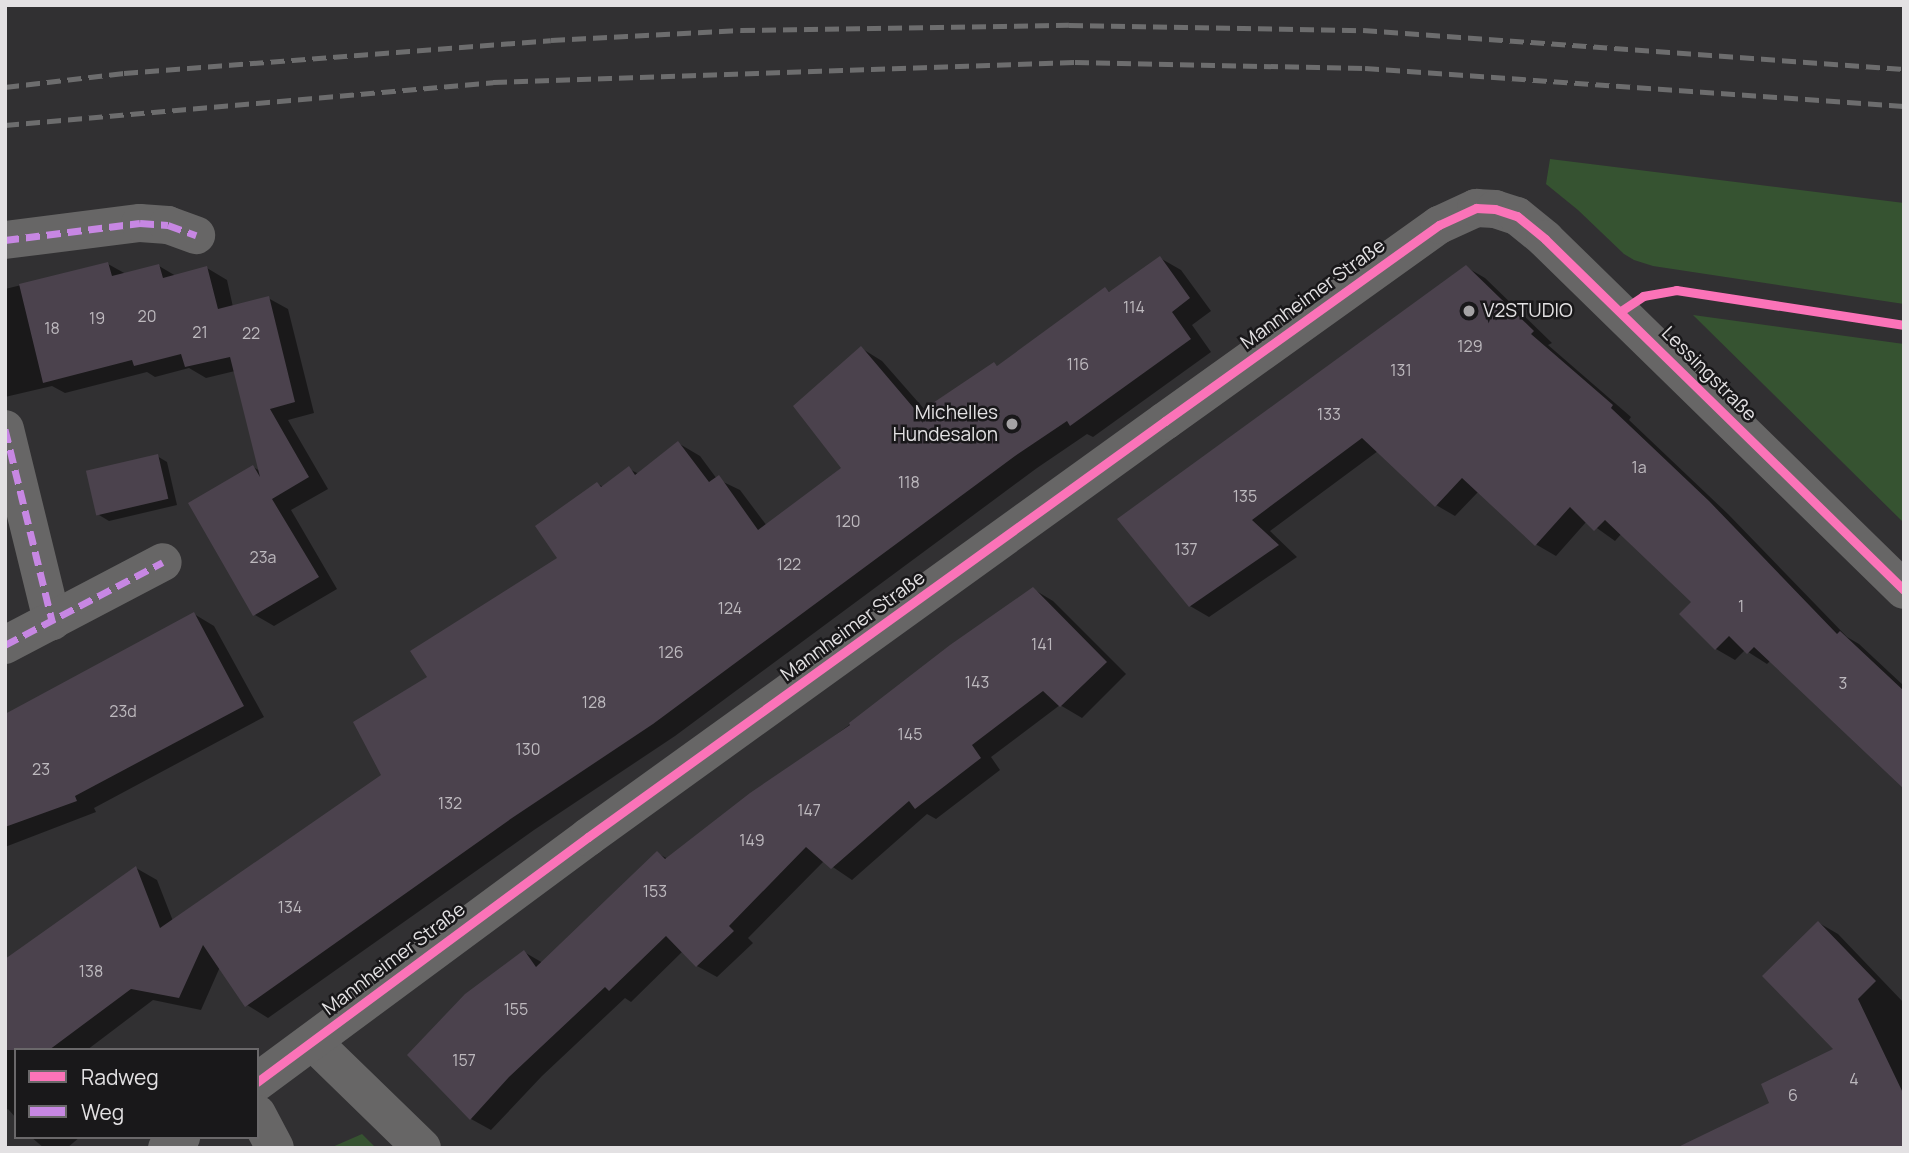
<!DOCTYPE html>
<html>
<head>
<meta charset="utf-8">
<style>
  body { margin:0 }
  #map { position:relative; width:1909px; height:1153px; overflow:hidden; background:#313032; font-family:Manrope,sans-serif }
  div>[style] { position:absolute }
  .green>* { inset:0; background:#365331 }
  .shadow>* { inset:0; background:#0007 }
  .building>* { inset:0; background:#4b424d; transform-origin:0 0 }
  .street>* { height:38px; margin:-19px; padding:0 19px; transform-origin:19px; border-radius:19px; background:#676666 }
  .rail>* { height:5px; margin-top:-2.5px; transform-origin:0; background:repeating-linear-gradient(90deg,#6d6d6e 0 14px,transparent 0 21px) }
  .quiet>* { height:7px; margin-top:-3.5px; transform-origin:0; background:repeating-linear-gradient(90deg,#c787e3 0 14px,transparent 0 21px) }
  .cycleway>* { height:9px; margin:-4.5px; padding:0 4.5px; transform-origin:4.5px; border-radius:4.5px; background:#fb73b8 }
  .dots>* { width:19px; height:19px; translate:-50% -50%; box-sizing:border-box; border:4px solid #19181a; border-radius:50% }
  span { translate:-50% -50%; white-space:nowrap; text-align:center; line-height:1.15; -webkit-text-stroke:5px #19181a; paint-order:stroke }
  .number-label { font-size:16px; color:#bdb9be }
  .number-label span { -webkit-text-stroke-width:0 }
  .street-label { font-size:19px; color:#e3e1e3 }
  .poi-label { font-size:19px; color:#e3e1e3 }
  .left { translate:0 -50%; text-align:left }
  .right { translate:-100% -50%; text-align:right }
  .frame { position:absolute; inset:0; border:7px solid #e3e1e3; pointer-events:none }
  .legend { position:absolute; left:14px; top:1048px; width:245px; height:91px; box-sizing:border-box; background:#19181a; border:2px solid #6a686a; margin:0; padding:9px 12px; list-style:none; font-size:21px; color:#e3e1e3 }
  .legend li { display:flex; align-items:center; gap:14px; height:35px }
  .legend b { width:35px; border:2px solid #6a686a }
</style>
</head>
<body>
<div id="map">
  <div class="green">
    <i style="clip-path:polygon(1550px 159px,1904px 203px,1904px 304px,1653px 266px,1634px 260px,1624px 254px,1578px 210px,1546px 184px)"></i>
    <i style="clip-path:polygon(1693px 315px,1904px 344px,1904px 523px)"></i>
    <i style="clip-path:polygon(362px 1134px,376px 1148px,330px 1148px)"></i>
  </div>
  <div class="shadow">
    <i style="clip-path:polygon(1160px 258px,1181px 270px,1211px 311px,1192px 325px,1211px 352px,1093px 437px,1087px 434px,1037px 468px,675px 736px,534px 830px,268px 1018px,247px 1005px,220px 967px,201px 1010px,153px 1000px,87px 1050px,16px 1050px,16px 1118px,8px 1109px,5px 1111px,5px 961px,136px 868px,157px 880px,173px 921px,383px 775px,430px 678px,560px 558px,597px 484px,604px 487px,629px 469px,639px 474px,678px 443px,700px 456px,717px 479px,740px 490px,767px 526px,844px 469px,861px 348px,882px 361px,925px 410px,994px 364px,999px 367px,1106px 289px,1111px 293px)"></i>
    <i style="clip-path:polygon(108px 264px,126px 274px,159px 266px,176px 276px,207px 268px,227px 280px,233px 307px,268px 298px,288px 309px,314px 413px,288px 420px,328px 489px,291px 510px,337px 589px,274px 626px,255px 615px,253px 467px,260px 471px,235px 371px,206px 378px,189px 368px,155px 377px,147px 372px,65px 393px,52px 386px,5px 397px,5px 289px)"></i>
    <i style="clip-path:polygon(1466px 267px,1485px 278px,1552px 343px,1548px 345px,1631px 417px,1629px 420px,1728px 514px,1847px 637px,1859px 644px,1904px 686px,1904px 786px,1771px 660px,1767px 664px,1745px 650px,1735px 660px,1716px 649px,1693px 602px,1622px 533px,1615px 541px,1587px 521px,1556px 556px,1537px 545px,1479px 491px,1455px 516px,1436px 505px,1378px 451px,1270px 531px,1297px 557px,1209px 617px,1190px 606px,1120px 519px)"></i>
    <i style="clip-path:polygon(157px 456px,167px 462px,177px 505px,109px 521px,99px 515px)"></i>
    <i style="clip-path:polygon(1033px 589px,1053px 601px,1126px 674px,1082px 718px,1060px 705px,991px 757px,1000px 770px,936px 819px,927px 814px,852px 880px,824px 861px,748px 938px,753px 943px,717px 977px,697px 966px,683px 951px,631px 1002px,625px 998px,542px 1076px,491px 1130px,471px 1119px,524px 952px,543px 963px,657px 853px,668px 859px)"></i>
    <i style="clip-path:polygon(194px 614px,214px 626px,264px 717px,94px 808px,96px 812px,5px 847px,5px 732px)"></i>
    <i style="clip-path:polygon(1819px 923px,1838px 934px,1904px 1003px,1904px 1148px,1772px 1103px,1836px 1050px)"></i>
    <i style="clip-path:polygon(31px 1137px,80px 1137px,67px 1148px,44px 1148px)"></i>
  </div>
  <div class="building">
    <i style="clip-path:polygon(1160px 256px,1190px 298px,1172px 312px,1191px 339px,1070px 426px,1067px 421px,1015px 456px,653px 724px,512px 818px,245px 1007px,203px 945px,179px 998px,131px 989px,49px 1050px,5px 1050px,5px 959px,136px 866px,160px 928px,381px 775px,353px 722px,427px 677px,410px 651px,557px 558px,535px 526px,597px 482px,601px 487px,629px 466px,635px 475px,678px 441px,709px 482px,719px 475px,758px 530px,841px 468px,793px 406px,861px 346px,918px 413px,994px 362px,997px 366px,1105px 287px,1109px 292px)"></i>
    <i style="clip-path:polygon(108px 262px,112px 276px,159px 264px,163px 278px,207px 266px,218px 309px,269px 296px,295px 402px,270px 409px,309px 477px,272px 499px,319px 577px,253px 616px,188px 503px,253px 465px,260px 477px,230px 357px,185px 367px,181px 354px,134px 366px,132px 360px,43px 383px,19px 284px)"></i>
    <i style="clip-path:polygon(1466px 265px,1534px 331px,1531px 334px,1613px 405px,1611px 408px,1709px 501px,1837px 634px,1840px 631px,1904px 691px,1904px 789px,1754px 647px,1747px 654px,1729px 636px,1715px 650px,1679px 614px,1691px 602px,1605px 520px,1594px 531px,1570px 507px,1535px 546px,1462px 478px,1435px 507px,1362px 438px,1252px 520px,1279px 545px,1189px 607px,1117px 519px)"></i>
    <i style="left:158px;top:454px;width:46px;height:74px;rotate:77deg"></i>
    <i style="clip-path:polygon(1033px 587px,1107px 662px,1060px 707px,1043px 691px,972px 745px,981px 758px,915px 809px,909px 801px,831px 869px,806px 847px,729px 926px,734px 931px,696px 967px,666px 936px,609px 991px,605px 987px,509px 1077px,470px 1120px,407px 1055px,465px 994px,524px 950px,536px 967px,657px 851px,665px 859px,750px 793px,850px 725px,849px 723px,950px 645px)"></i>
    <i style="clip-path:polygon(194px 612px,244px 706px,75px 796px,77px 801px,5px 827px,5px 714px)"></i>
    <i style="clip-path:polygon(1818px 921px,1876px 981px,1858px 999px,1904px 1095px,1904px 1148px,1676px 1148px,1769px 1103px,1761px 1084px,1833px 1049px,1762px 976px)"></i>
  </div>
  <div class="street">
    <i style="left:5px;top:240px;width:136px;rotate:-7.2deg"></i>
    <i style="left:140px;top:223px;width:28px;rotate:4deg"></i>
    <i style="left:168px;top:225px;width:30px;rotate:20deg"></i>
    <i style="left:5px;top:429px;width:198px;rotate:76.2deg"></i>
    <i style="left:5px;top:645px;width:178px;rotate:-27.7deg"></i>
    <i style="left:313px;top:1042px;width:152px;rotate:44.2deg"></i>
    <i style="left:257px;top:1082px;width:412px;rotate:-36.5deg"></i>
    <i style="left:588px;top:837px;width:711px;rotate:-35.79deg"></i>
    <i style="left:1165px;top:421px;width:337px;rotate:-35.6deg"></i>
    <i style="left:1439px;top:225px;width:41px;rotate:-24.7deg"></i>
    <i style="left:1476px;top:208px;width:19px;rotate:3deg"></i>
    <i style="left:1495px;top:209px;width:23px;rotate:18deg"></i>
    <i style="left:1517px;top:216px;width:36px;rotate:39deg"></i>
    <i style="left:1545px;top:239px;width:502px;rotate:44.35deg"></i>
    <i style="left:257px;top:1114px;width:38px;rotate:62deg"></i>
    <i style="left:167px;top:1148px;width:18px;rotate:-38deg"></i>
  </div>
  <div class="rail">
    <i style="left:5px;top:87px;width:120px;rotate:-6.7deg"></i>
    <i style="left:124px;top:73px;width:428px;rotate:-4.4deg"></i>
    <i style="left:551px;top:40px;width:190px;rotate:-3deg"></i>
    <i style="left:741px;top:30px;width:328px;rotate:-0.9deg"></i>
    <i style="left:1069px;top:25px;width:294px;rotate:1deg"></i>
    <i style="left:1363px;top:30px;width:542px;rotate:4.12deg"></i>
    <i style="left:5px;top:125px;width:490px;rotate:-5deg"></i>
    <i style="left:493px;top:82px;width:582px;rotate:-1.97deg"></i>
    <i style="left:1075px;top:62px;width:290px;rotate:1.2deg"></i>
    <i style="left:1365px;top:68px;width:540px;rotate:4.03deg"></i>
  </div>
  <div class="quiet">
    <i style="left:5px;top:240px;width:136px;rotate:-7.2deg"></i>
    <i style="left:140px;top:223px;width:28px;rotate:4deg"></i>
    <i style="left:168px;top:225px;width:30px;rotate:20deg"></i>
    <i style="left:5px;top:429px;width:198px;rotate:76.2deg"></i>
    <i style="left:5px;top:645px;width:178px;rotate:-27.7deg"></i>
  </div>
  <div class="cycleway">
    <i style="left:1621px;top:311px;width:27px;rotate:-34deg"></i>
    <i style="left:1643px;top:296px;width:34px;rotate:-10deg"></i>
    <i style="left:1676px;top:290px;width:231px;rotate:8.7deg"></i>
    <i style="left:257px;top:1082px;width:412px;rotate:-36.5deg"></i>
    <i style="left:588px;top:837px;width:711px;rotate:-35.79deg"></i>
    <i style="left:1165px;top:421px;width:337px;rotate:-35.6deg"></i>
    <i style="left:1439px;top:225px;width:41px;rotate:-24.7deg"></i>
    <i style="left:1476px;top:208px;width:19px;rotate:3deg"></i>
    <i style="left:1495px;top:209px;width:23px;rotate:18deg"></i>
    <i style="left:1517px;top:216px;width:36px;rotate:39deg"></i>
    <i style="left:1545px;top:239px;width:502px;rotate:44.35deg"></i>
  </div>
  <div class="dots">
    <i style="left:1469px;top:311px;background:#a5a3a5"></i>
    <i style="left:1012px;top:424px;background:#a5a3a5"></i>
  </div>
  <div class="number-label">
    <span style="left:1134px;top:307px">114</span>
    <span style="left:147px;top:316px">20</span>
    <span style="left:97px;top:318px">19</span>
    <span style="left:52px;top:328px">18</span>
    <span style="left:200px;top:332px">21</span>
    <span style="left:251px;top:333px">22</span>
    <span style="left:1470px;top:346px">129</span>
    <span style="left:1078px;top:364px">116</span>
    <span style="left:1401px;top:370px">131</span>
    <span style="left:1329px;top:414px">133</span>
    <span style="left:1639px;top:467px">1a</span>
    <span style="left:909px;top:482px">118</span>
    <span style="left:1245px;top:496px">135</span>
    <span style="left:848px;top:521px">120</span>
    <span style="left:1186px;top:549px">137</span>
    <span style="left:263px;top:557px">23a</span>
    <span style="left:789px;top:564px">122</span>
    <span style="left:1741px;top:606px">1</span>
    <span style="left:730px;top:608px">124</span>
    <span style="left:1042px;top:644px">141</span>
    <span style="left:671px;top:652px">126</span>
    <span style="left:977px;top:682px">143</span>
    <span style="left:1843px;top:683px">3</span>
    <span style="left:594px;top:702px">128</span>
    <span style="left:123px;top:711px">23d</span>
    <span style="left:910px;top:734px">145</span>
    <span style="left:528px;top:749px">130</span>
    <span style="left:41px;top:769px">23</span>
    <span style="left:450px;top:803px">132</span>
    <span style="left:809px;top:810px">147</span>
    <span style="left:752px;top:840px">149</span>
    <span style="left:655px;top:891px">153</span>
    <span style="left:290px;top:907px">134</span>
    <span style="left:91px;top:971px">138</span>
    <span style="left:516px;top:1009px">155</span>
    <span style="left:464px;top:1060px">157</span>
    <span style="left:1854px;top:1079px">4</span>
    <span style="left:1793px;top:1095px">6</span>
  </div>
  <div class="street-label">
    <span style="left:1313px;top:294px;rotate:-36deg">Mannheimer Straße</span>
    <span style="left:1709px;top:374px;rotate:45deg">Lessingstraße</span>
    <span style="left:853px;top:626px;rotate:-36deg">Mannheimer Straße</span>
    <span style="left:394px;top:959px;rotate:-37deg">Mannheimer Straße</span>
  </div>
  <div class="poi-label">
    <span class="left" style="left:1483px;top:311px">V2STUDIO</span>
    <span class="right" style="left:998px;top:424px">Michelles<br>Hundesalon</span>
  </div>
  <div class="frame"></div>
  <ul class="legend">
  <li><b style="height:9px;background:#fb73b8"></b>Radweg</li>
  <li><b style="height:9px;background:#c787e3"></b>Weg</li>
  </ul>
</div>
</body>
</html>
